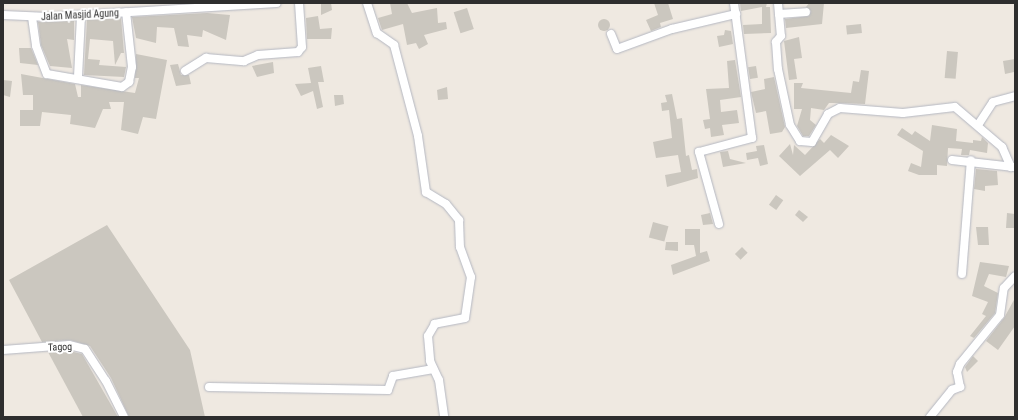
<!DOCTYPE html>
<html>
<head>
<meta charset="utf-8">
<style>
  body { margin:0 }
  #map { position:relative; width:1018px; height:420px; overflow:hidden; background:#efe9e1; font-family:"Roboto Condensed",sans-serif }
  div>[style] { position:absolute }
  .building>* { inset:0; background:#cbc7bf; transform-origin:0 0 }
  .round { border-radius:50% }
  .roads { filter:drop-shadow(0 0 1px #b4b7c1) drop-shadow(0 0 1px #b4b7c1) }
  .street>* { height:8px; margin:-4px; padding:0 4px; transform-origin:4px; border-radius:4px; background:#fff }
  span { translate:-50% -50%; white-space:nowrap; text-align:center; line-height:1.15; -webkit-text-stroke:4px #fff; paint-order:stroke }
  .street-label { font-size:10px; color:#2e2e2e }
  .frame { position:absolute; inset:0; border:4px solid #2e2e2e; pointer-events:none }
</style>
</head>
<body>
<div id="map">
  <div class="building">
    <i style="clip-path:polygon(321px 3px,331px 3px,332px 10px,321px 15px)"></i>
    <i style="clip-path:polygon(390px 3px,407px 3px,412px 13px,437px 8px,438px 23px,446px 22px,447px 29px,424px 35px,428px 44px,419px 49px,416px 43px,407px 45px,403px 24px,382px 30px,378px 18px,392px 14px)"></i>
    <i style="clip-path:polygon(654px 3px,668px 3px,673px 19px,660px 23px,661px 27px,651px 31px,646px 20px,658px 15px)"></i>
    <i style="clip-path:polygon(740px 3px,767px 3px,766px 7px,770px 7px,771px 33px,744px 34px,743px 25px,762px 24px,762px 7px,741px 11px)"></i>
    <i style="clip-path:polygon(809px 3px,824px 3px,822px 24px,786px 28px,785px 19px,809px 16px,811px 11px,806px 7px)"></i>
    <i style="left:467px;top:8px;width:22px;height:14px;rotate:72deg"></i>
    <i style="clip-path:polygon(207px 13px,230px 15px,226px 40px,203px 30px,202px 37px,187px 35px,189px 47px,178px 46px,174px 28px,157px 27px,156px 43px,136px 38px,132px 17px)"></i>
    <i style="clip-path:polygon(318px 16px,320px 29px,332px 28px,331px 39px,307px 39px,306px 18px)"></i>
    <i style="clip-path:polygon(121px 18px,124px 53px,121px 53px,115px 65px,113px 41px,90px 39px,88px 59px,100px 60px,99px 65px,126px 67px,124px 77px,84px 75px,87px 20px)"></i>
    <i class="round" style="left:598px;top:19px;width:12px;height:12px"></i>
    <i style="clip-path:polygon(74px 21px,74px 40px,67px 39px,72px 68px,50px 66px,41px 45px,38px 22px)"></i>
    <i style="left:861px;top:24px;width:9px;height:15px;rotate:84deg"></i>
    <i style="clip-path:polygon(725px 30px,731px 31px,733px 44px,719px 47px,717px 36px,724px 35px)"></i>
    <i style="clip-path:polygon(799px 37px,802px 58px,794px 59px,797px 79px,789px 80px,784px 41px)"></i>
    <i style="clip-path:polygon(19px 48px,31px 48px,38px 65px,20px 63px)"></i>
    <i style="left:947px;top:51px;width:11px;height:27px;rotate:5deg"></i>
    <i style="clip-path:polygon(136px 54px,167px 60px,156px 119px,143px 117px,138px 134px,121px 130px,124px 102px,109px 102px,111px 109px,103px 109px,95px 128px,70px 124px,71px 115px,42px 112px,40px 126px,20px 126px,20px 110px,33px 110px,33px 95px,23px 95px,21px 74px,75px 84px,78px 97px,81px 97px,81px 85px,135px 93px,139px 78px,135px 78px)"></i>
    <i style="clip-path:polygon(1015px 59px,1014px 72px,1005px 74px,1003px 61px)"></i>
    <i style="clip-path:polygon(735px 60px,741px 97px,720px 100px,721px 112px,737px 110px,739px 123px,722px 125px,724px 135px,711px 137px,710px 128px,705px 129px,703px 120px,710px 119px,706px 89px,729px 88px,727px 61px)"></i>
    <i style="clip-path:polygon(273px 62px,274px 73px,257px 77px,252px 66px)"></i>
    <i style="clip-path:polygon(178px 64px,181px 75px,189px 75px,191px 84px,176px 86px,170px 65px)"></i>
    <i style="clip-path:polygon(321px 66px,324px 82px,318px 82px,323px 107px,317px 109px,313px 91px,301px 96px,295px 84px,311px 83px,308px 68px)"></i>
    <i style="left:756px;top:66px;width:12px;height:8px;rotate:81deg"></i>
    <i style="clip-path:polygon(861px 70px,869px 71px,865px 104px,840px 103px,829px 103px,824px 110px,811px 108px,810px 120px,816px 125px,809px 136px,803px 136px,797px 126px,802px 109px,794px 109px,794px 83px,803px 83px,801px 88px,851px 93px,853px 81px,859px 82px)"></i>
    <i style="clip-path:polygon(774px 77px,785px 127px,782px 132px,770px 134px,766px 111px,756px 113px,751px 92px,765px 89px,764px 79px)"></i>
    <i style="clip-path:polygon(3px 80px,12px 81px,10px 97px,3px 95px)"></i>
    <i style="clip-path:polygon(447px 87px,448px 99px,438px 100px,437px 90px)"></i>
    <i style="clip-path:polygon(672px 94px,677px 119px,682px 118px,686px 156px,689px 155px,692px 170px,697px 169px,698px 178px,667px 187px,665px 175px,681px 172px,678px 155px,656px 158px,653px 142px,672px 138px,669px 110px,662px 111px,661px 103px,667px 102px,665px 95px)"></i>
    <i style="clip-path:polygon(334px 95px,343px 95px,344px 104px,335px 106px)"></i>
    <i style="clip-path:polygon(932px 125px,957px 129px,956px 141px,973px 143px,973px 140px,981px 141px,982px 137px,988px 143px,987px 153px,970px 150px,969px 155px,961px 155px,962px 149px,948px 148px,947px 166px,937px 165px,937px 175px,919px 175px,908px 171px,911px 163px,921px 167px,923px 151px,897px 135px,902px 128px,912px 135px,915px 131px,930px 141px)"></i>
    <i style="clip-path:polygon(831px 135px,849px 146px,838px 158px,830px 150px,800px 176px,779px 156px,790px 144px,793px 155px,794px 145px,805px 155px,820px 139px,824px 143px)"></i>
    <i style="clip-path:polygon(764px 145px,768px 164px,760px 166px,758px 158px,747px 160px,746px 153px,757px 151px,756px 146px)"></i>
    <i style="clip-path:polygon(728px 151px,730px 159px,746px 163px,723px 167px,720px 152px)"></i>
    <i style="clip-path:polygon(976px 169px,997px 171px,998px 185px,985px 186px,985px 191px,974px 189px)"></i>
    <i style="left:776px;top:195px;width:9px;height:12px;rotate:36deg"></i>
    <i style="clip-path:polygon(799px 210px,808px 217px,803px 222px,795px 215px)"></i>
    <i style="clip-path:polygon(710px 213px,713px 224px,703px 225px,701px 215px)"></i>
    <i style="clip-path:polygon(1007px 213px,1015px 214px,1015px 228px,1006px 228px)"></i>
    <i style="left:653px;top:222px;width:16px;height:16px;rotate:15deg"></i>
    <i style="clip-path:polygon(107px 225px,190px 350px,205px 417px,129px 417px,111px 378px,90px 346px,70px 340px,42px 342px,9px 280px)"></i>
    <i style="clip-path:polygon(976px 227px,988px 227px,989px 245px,978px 245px)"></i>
    <i style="clip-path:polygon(685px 229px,700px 229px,700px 253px,707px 251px,710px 261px,673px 275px,671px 265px,696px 256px,694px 245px,685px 245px)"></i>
    <i style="clip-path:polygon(666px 242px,678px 242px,678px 251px,665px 250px)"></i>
    <i style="left:742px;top:247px;width:8px;height:10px;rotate:45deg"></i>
    <i style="clip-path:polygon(980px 262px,1009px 266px,1006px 277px,989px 274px,984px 286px,998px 293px,995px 313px,974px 338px,970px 336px,986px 316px,982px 314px,988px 302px,972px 296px)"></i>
    <i style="clip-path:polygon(1015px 298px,1015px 326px,998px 350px,986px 341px,1004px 318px)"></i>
    <i style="clip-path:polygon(69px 351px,82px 354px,118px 417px,83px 417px,48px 352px)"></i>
    <i style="clip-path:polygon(973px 356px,978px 361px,967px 372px,965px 367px)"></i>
  </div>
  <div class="roads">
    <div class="street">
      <i style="left:367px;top:3px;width:32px;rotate:72deg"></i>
      <i style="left:377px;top:33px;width:21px;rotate:35deg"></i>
      <i style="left:394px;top:45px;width:94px;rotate:75.2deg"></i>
      <i style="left:418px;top:136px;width:57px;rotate:81.9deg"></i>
      <i style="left:426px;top:192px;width:23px;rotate:31deg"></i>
      <i style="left:446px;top:204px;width:21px;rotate:51deg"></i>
      <i style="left:459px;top:220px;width:27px;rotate:88deg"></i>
      <i style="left:460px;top:247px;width:32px;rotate:70deg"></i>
      <i style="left:471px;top:277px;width:41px;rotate:98.3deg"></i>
      <i style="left:465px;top:318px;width:31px;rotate:169deg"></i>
      <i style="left:435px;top:324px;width:14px;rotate:120deg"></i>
      <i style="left:428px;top:336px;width:25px;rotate:85deg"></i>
      <i style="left:430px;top:361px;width:21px;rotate:65deg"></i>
      <i style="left:439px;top:380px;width:37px;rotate:82deg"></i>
      <i style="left:778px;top:3px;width:11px;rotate:85deg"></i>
      <i style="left:779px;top:14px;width:27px;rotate:-4deg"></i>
      <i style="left:779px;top:14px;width:22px;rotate:85deg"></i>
      <i style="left:781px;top:36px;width:8px;rotate:130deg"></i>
      <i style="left:776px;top:42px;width:27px;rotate:86deg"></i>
      <i style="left:778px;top:69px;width:57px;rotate:77.9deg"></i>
      <i style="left:790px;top:125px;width:19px;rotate:58deg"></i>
      <i style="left:800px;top:141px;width:12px;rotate:5deg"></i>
      <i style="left:812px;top:142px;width:32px;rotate:-60deg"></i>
      <i style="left:828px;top:114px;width:13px;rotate:-27deg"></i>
      <i style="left:840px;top:108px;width:63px;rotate:4.5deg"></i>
      <i style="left:903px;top:113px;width:52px;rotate:-6.6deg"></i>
      <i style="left:955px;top:107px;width:62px;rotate:40.4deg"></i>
      <i style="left:1002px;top:147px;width:22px;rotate:66deg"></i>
      <i style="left:3px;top:15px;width:46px;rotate:2.5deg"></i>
      <i style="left:49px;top:17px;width:228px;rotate:-3.5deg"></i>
      <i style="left:32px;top:17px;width:29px;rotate:82deg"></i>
      <i style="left:36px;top:46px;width:30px;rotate:69deg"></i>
      <i style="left:47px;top:74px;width:76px;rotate:9.8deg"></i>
      <i style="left:122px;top:87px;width:9px;rotate:-36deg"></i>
      <i style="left:129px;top:82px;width:15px;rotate:-79deg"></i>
      <i style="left:132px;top:67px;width:55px;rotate:-96.2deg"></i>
      <i style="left:611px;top:34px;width:16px;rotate:68deg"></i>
      <i style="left:617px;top:49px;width:59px;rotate:-20deg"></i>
      <i style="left:672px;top:29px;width:66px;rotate:-13.2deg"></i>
      <i style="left:185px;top:71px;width:25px;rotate:-32deg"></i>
      <i style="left:206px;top:58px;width:38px;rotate:5deg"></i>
      <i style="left:244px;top:61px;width:15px;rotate:-23deg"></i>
      <i style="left:258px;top:55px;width:40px;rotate:-4.3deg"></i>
      <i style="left:298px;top:52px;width:6px;rotate:-51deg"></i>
      <i style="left:302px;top:47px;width:44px;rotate:-93.9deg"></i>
      <i style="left:78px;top:77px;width:62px;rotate:-87.2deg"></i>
      <i style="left:978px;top:125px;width:27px;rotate:-57deg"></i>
      <i style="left:993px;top:102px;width:23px;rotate:-15deg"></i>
      <i style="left:952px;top:160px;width:62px;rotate:6.4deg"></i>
      <i style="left:719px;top:224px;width:75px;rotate:-105.5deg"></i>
      <i style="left:699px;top:152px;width:55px;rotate:-14.8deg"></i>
      <i style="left:752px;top:138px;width:136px;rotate:-97.6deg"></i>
      <i style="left:962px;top:274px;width:114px;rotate:-85.5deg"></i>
      <i style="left:3px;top:350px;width:66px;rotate:-4.3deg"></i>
      <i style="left:69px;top:345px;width:16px;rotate:14deg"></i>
      <i style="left:85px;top:349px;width:38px;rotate:57deg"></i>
      <i style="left:106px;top:381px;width:40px;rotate:63.4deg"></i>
      <i style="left:209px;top:387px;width:179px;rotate:1deg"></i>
      <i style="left:388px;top:390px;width:15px;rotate:-70deg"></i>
      <i style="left:393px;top:376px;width:41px;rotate:-9.9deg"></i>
      <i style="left:930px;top:417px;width:35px;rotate:-51deg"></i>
      <i style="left:952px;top:390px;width:9px;rotate:-21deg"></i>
      <i style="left:960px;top:387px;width:15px;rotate:-101deg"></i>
      <i style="left:957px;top:372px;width:9px;rotate:-69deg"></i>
      <i style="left:960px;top:364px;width:63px;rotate:-50.8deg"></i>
      <i style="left:1000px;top:315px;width:27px;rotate:-82deg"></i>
      <i style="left:1004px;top:288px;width:16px;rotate:-47deg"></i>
    </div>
  </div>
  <div class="street-label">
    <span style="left:80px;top:15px;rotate:-3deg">Jalan Masjid Agung</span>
    <span style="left:60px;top:347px;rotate:-2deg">Tagog</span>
  </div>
  <div class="frame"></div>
</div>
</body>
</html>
